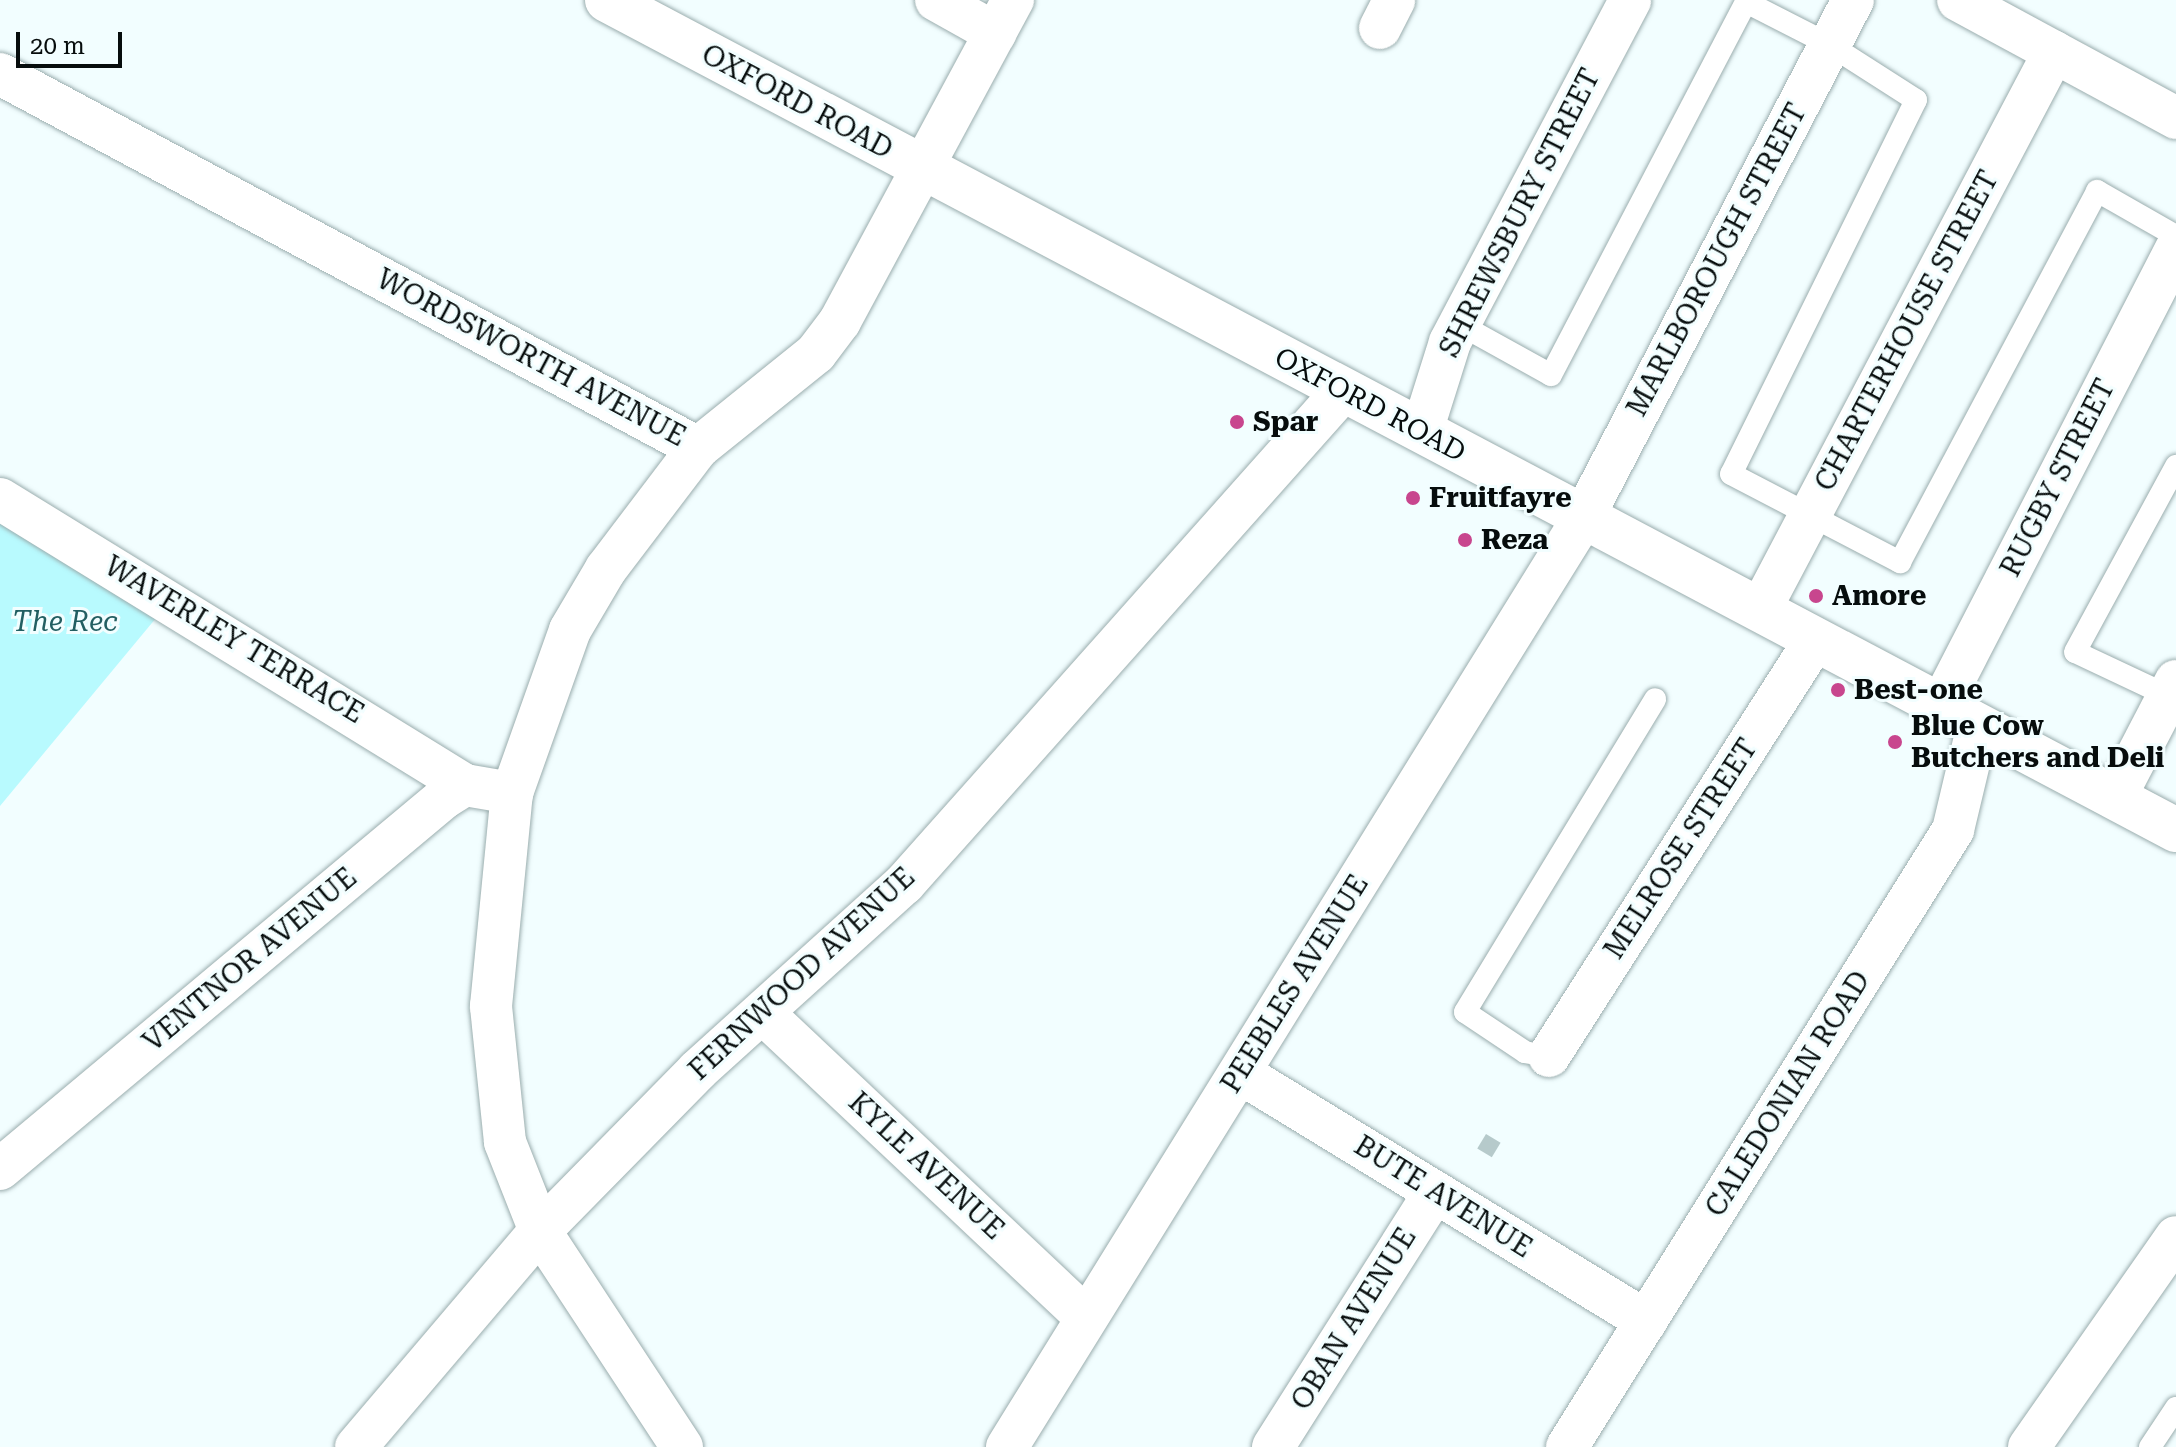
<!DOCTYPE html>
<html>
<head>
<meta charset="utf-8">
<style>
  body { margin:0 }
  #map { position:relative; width:2176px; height:1447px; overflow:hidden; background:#f2feff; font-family:"Roboto Serif",serif }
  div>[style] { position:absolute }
  .green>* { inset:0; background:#b8fafe }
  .building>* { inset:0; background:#b6cacb; transform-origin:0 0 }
  .roads { filter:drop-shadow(0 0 2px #9aadae) drop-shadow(0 0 2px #9aadae) }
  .lane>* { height:22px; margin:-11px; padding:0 11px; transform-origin:11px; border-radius:11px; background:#fff }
  .street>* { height:42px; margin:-21px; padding:0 21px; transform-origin:21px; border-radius:21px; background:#fff }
  .secondary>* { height:44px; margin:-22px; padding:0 22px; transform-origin:22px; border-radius:22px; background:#fff }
  .dots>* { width:22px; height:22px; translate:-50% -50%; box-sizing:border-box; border:4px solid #f2feff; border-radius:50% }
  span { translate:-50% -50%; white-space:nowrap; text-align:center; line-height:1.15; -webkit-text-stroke:6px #f2feff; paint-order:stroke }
  .street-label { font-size:28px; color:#070d0d }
  .poi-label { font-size:28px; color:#070d0d; font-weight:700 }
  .left { translate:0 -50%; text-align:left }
  .park-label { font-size:28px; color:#225f62; font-style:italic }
  .scale { position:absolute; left:16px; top:32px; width:106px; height:36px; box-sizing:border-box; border:4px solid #070d0d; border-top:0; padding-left:10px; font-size:24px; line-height:28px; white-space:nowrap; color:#070d0d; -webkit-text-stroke:6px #f2feff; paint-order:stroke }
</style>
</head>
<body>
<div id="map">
  <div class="green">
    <i style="clip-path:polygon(0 507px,166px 606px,0 806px)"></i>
  </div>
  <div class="building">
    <i style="left:1486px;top:1134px;width:17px;height:17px;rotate:31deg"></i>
  </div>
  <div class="roads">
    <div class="lane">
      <i style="left:1459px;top:324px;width:105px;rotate:29deg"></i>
      <i style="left:1551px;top:375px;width:421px;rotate:-62.4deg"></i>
      <i style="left:1746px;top:2px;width:94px;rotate:27.1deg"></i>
      <i style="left:1830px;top:45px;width:102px;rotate:32.6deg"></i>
      <i style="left:1916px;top:100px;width:417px;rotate:116.3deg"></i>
      <i style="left:1731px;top:474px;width:191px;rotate:27.5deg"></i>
      <i style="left:1900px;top:562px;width:420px;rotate:-62deg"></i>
      <i style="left:2097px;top:191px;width:91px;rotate:29.7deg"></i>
      <i style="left:2175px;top:699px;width:110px;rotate:-154.8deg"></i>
      <i style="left:2075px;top:652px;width:212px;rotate:-61.5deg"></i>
      <i style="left:1549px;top:1056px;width:24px;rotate:-171deg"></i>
      <i style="left:1525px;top:1052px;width:72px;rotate:-146.3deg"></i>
      <i style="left:1465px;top:1012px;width:366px;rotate:-58.7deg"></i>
      <i style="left:2150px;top:1447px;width:47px;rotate:-56.3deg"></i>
    </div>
    <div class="street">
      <i style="left:936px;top:0;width:68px;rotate:29.2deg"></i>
      <i style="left:1958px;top:0;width:248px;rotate:28.4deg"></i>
      <i style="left:1380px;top:28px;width:31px;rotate:-63deg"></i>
      <i style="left:0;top:74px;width:792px;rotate:28.18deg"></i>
      <i style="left:1422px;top:431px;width:93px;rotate:-72.5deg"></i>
      <i style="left:1450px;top:342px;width:386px;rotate:-62.2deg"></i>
      <i style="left:0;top:499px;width:546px;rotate:31.59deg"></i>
      <i style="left:1760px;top:610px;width:631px;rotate:-62.22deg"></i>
      <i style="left:1940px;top:707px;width:515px;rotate:-62.74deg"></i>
      <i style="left:2115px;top:798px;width:132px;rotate:-62.5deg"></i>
      <i style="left:765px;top:1015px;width:441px;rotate:43.3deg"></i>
      <i style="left:1549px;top:1056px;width:492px;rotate:-57.4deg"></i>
      <i style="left:1240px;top:1073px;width:476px;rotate:31.4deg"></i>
      <i style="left:0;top:1169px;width:579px;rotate:-39.88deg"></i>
      <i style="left:444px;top:798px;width:25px;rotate:-32deg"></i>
      <i style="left:465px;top:785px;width:48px;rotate:9.7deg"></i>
      <i style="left:356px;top:1447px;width:284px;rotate:-49.6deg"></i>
      <i style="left:540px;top:1231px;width:226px;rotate:-45.5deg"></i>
      <i style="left:698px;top:1070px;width:278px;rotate:-42.1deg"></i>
      <i style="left:904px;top:884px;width:660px;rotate:-48.32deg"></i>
      <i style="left:682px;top:1447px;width:258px;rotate:-123.3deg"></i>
      <i style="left:540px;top:1231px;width:96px;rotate:-111.5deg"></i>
      <i style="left:505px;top:1142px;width:137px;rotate:-95.9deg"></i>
      <i style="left:491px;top:1006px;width:214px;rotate:-84.4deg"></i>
      <i style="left:512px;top:793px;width:173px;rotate:-70.4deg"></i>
      <i style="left:570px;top:630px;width:71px;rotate:-59.5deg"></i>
      <i style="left:606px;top:569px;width:152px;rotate:-52.8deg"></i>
      <i style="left:698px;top:448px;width:151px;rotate:-38.8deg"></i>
      <i style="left:816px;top:353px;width:40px;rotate:-53deg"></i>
      <i style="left:840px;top:321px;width:365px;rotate:-61.7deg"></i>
      <i style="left:1007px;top:1447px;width:1091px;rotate:-58.19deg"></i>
      <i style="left:1582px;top:520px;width:586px;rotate:-62.47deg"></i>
      <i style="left:1273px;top:1447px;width:302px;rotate:-57.6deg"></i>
      <i style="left:1567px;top:1447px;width:728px;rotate:-57.97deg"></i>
      <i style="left:1953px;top:830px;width:104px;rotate:-76.6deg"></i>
      <i style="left:2029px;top:1447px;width:256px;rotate:-55deg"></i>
    </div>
    <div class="secondary">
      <i style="left:607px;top:0;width:1775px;rotate:27.88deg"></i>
    </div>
  </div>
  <div class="dots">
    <i style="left:1237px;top:422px;background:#c8468e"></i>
    <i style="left:1413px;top:498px;background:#c8468e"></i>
    <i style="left:1465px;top:540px;background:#c8468e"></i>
    <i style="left:1816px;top:596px;background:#c8468e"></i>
    <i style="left:1838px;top:690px;background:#c8468e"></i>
    <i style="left:1895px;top:742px;background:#c8468e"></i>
  </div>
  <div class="street-label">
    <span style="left:797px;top:102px;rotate:28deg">OXFORD ROAD</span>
    <span style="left:1520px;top:213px;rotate:-63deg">SHREWSBURY STREET</span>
    <span style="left:1717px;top:260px;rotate:-62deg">MARLBOROUGH STREET</span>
    <span style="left:1907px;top:331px;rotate:-62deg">CHARTERHOUSE STREET</span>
    <span style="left:531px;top:358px;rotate:28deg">WORDSWORTH AVENUE</span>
    <span style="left:1370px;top:405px;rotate:28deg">OXFORD ROAD</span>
    <span style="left:2058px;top:478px;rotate:-63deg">RUGBY STREET</span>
    <span style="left:234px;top:640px;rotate:31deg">WAVERLEY TERRACE</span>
    <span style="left:1681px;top:849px;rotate:-57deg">MELROSE STREET</span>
    <span style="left:250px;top:960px;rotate:-40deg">VENTNOR AVENUE</span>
    <span style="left:802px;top:974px;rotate:-43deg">FERNWOOD AVENUE</span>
    <span style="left:1295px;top:984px;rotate:-58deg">PEEBLES AVENUE</span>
    <span style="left:1788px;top:1094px;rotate:-58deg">CALEDONIAN ROAD</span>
    <span style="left:926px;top:1166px;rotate:43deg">KYLE AVENUE</span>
    <span style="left:1443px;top:1197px;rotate:32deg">BUTE AVENUE</span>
    <span style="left:1354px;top:1319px;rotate:-58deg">OBAN AVENUE</span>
  </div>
  <div class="poi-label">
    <span class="left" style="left:1253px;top:422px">Spar</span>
    <span class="left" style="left:1429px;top:498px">Fruitfayre</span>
    <span class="left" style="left:1481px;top:540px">Reza</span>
    <span class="left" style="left:1832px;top:596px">Amore</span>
    <span class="left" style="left:1854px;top:690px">Best-one</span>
    <span class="left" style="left:1911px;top:742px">Blue Cow<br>Butchers and Deli</span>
  </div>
  <div class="park-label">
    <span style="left:65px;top:622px">The Rec</span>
  </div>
  <div class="scale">20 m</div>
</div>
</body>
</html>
